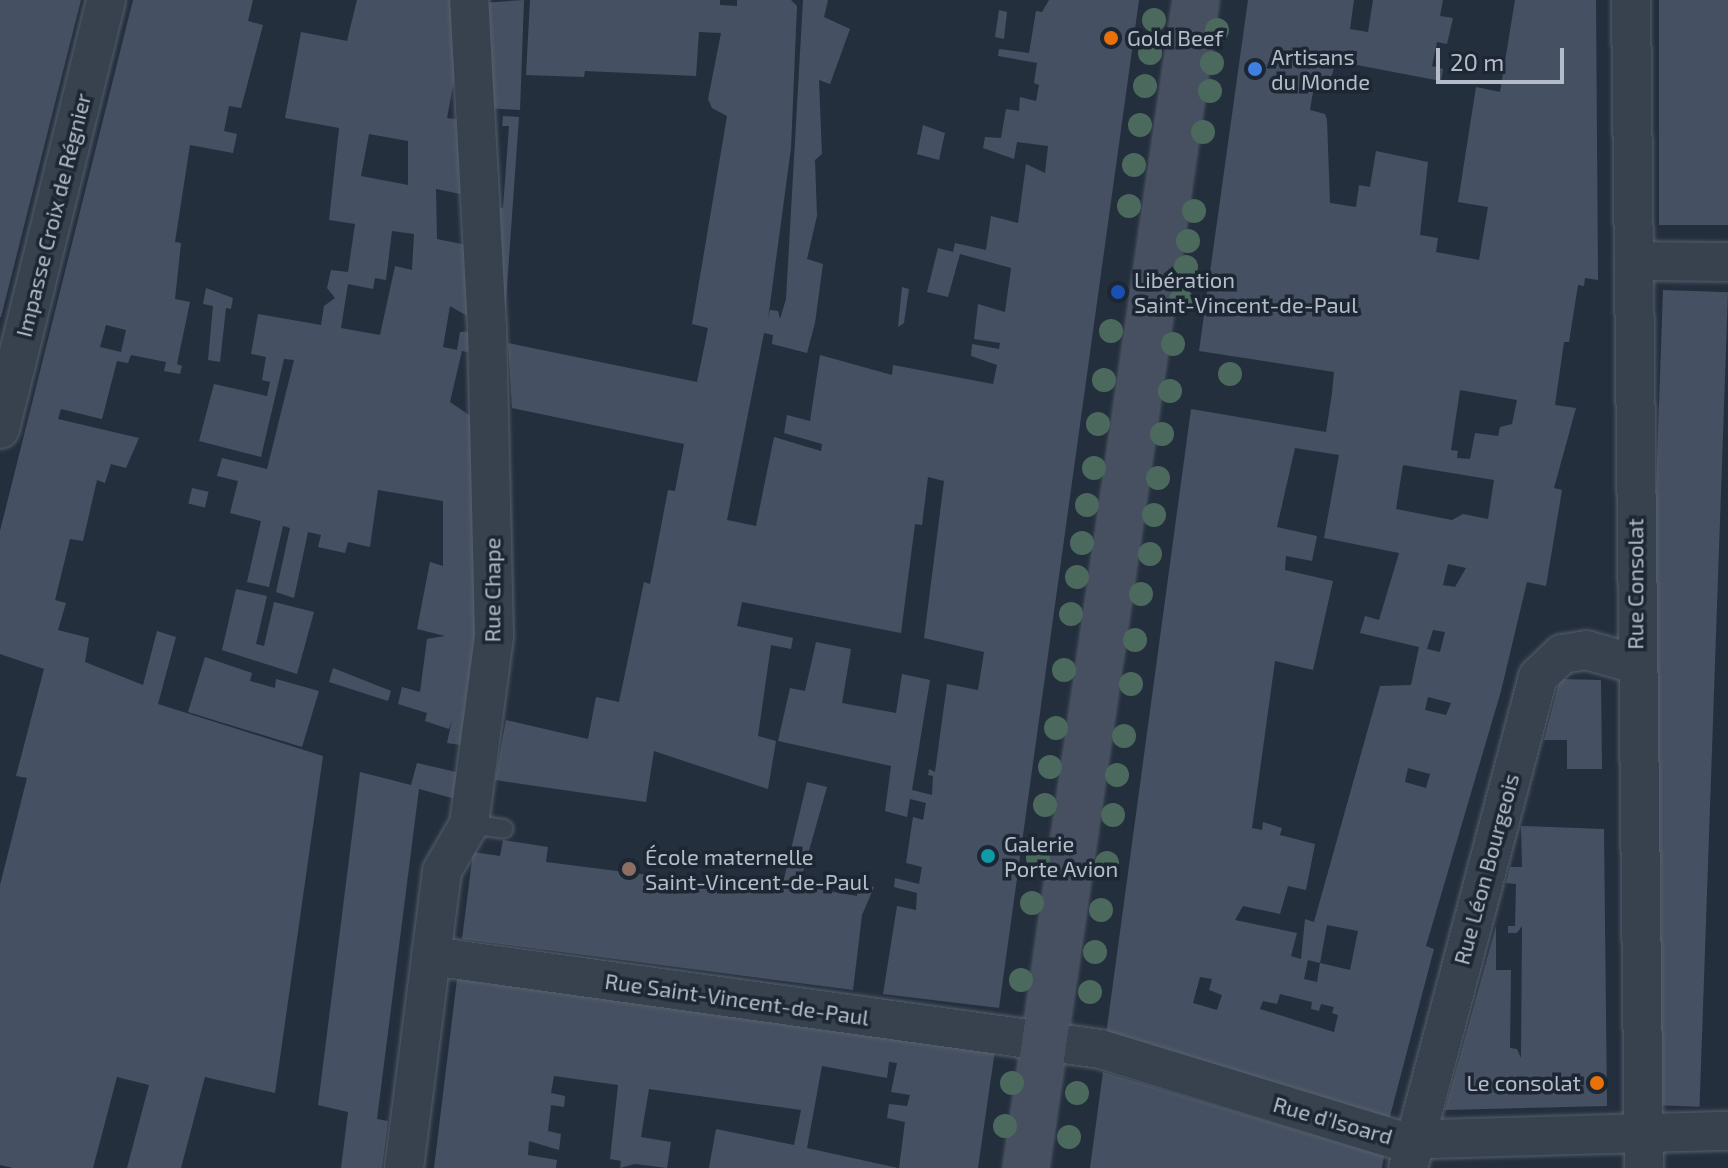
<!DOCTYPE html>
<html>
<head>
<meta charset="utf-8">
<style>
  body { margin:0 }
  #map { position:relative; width:1728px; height:1168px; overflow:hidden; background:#242f3e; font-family:"Exo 2",sans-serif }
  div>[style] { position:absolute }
  .building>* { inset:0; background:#455162; transform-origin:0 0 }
  .roads { filter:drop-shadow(0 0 2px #565f6c) drop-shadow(0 0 2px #565f6c) }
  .service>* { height:18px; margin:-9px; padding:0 9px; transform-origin:9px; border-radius:9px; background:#38414e }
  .minor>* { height:38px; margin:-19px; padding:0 19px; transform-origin:19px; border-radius:19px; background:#38414e }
  .secondary>* { height:44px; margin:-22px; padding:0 22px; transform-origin:22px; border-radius:22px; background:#465061 }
  .trees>* { width:24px; height:24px; margin:-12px; border-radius:50%; background:#4b6a5d }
  .dots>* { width:22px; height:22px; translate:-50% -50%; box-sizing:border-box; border:4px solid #1d2633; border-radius:50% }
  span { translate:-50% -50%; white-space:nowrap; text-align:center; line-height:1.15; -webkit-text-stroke:7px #1d2633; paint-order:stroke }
  .poi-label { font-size:22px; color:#b4bcc9 }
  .left { translate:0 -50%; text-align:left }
  .right { translate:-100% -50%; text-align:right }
  .street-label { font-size:22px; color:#b4bcc9 }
  .scale { position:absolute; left:1436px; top:48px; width:128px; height:36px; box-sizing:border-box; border:4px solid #b4bcc9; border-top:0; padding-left:10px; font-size:24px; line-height:28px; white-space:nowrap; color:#b4bcc9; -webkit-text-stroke:6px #1d2633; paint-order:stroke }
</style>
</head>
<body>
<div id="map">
  <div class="building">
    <i style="clip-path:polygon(0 0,81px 0,1px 317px,0 317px)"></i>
    <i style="clip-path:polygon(evenodd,133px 0,253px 0,248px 21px,263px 25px,241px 108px,229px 106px,224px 131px,237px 134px,233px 153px,190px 145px,175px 242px,181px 243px,175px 299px,190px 302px,177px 364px,182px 366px,180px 374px,164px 371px,166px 362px,131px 355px,128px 363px,117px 361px,102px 419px,61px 409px,58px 419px,139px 438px,126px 468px,111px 464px,105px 483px,97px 480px,83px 541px,70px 539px,55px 600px,66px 603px,58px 630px,89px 638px,85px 662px,143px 685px,157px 631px,176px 637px,158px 704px,323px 756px,275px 1093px,205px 1077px,181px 1168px,127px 1168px,149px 1085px,117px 1077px,93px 1168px,13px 1168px,0 1165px,0 885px,27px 778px,16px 776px,44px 669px,0 654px,0 531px,133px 0,106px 325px,126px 330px,121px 352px,100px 347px,106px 325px)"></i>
    <i style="clip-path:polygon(evenodd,357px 0,455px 0,457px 65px,447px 118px,465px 120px,470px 196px,436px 189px,437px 239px,472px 246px,474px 320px,450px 306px,443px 347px,457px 350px,460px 332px,475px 331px,476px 354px,462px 351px,450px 402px,475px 419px,484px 615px,468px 746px,447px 743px,452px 720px,449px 729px,425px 721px,427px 713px,398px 704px,402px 687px,420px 692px,427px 639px,445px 636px,417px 629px,430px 562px,443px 566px,443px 501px,378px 490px,370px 547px,348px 542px,345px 553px,318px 547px,321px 535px,308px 532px,294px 598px,276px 592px,290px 528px,283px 526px,269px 587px,247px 582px,261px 521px,230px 513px,238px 481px,217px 476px,222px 458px,267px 469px,294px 360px,284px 359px,261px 457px,199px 441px,214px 384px,267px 396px,270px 382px,262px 380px,266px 357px,251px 354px,258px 314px,321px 325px,324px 306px,335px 298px,327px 288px,331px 270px,348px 272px,355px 224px,329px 220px,339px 128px,285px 118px,301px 32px,347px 41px,357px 0,369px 134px,408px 141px,408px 185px,361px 176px,369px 134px,357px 0,392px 231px,414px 234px,412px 270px,395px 266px,380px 335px,341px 328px,348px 284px,373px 289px,375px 278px,386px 280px,392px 231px)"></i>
    <i style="clip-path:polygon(524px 0,520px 110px,486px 108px,481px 3px)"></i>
    <i style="clip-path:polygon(530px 0,720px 0,720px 5px,737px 6px,737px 0,791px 0,797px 6px,791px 148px,768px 319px,770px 310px,778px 311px,780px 319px,786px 299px,803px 0,828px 0,824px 17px,850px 29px,830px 84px,819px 80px,822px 154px,815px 160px,817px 216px,807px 259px,823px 264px,815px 323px,807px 353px,772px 344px,773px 335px,764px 333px,727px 520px,756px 526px,774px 437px,821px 451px,822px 444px,784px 433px,787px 415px,810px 421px,820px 355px,892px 375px,893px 365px,993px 384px,997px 365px,971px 356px,972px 344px,999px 349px,1000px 343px,974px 339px,978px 304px,1005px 312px,1011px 268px,960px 254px,948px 297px,927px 292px,938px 248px,953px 252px,955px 243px,986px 250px,991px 216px,1018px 223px,1026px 164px,1045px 173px,1048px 146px,1017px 142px,1014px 159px,983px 148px,985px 137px,1001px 138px,1006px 109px,1019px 111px,1020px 97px,1036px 101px,1039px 85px,1034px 83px,1037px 63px,998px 56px,999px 49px,1029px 53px,1036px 11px,1042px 12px,1049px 0,1139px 0,999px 1008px,883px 994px,897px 906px,916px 910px,917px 893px,894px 887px,895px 878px,919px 884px,922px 867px,906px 863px,913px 817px,923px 820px,926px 803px,910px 799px,907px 817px,885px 811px,891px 766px,778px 741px,790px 688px,805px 691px,816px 642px,851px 649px,842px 703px,896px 713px,902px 674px,930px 680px,912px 790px,932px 795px,933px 776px,928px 775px,929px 769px,935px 772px,947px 684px,978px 690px,984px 652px,924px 638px,944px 481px,928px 477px,922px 525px,915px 524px,901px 633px,742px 602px,737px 626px,793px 638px,791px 649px,771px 645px,758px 736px,776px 741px,768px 789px,654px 751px,646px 802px,495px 780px,506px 720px,588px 739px,596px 697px,619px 702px,644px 582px,650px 584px,668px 490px,675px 491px,684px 444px,512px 408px,508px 343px,697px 382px,708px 328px,692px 324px,727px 116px,712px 108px,708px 99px,721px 33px,699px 32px,696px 76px,585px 71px,584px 77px,526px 75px)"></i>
    <i style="clip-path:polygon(evenodd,1248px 0,1354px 0,1350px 29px,1368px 32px,1373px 0,1443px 0,1440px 16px,1453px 18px,1447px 44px,1437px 42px,1432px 66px,1443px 69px,1441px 81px,1336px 61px,1329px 85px,1314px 86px,1310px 110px,1325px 114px,1327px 120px,1330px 203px,1356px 207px,1359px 185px,1370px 187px,1376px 151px,1428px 162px,1420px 235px,1438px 238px,1436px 252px,1479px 260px,1488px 207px,1458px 202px,1476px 87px,1500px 92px,1515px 0,1596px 0,1598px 280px,1585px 278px,1584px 286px,1578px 285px,1569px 342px,1564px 342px,1555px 405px,1576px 408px,1554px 488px,1562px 490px,1546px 586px,1527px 582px,1501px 691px,1426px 946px,1434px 949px,1389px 1120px,1106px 1035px,1191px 409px,1326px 432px,1332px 393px,1334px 372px,1199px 351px,1248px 0,1460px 390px,1517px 400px,1512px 424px,1500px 427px,1498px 436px,1475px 433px,1470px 459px,1457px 458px,1458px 451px,1451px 450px,1460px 390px,1248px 0,1295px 448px,1339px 455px,1324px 538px,1399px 553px,1379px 620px,1365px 616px,1360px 633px,1419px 647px,1411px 685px,1380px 686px,1314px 922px,1305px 919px,1301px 959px,1291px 956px,1297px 933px,1235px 920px,1243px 906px,1280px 914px,1288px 886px,1306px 890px,1315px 844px,1280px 835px,1282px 828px,1263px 822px,1262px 830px,1252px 828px,1275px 661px,1313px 670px,1333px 581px,1285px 570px,1286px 556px,1312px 561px,1317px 536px,1277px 527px,1295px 448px,1248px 0,1403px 465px,1494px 480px,1488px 519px,1463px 514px,1452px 520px,1396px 509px,1403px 465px,1248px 0,1448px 564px,1466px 568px,1455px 587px,1443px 585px,1448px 564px,1248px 0,1433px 630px,1445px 632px,1440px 652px,1427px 649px,1433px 630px,1248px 0,1428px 697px,1451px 703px,1446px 715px,1425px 710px,1428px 697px,1248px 0,1408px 768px,1430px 774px,1426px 788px,1405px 782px,1408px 768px,1248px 0,1327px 925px,1358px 931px,1350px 970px,1320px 963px,1327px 925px,1248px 0,1308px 960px,1320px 963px,1317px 982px,1304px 979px,1308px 960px,1248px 0,1200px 977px,1212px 979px,1209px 990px,1222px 995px,1217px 1010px,1193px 1003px,1200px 977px,1248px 0,1280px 994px,1312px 1002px,1311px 1009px,1319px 1011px,1321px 1004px,1334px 1007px,1332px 1013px,1338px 1015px,1334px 1032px,1260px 1009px,1263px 1001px,1277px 1004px,1280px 994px)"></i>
    <i style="left:1659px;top:0;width:69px;height:225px"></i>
    <i style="clip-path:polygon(999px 10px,1007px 12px,1004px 39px,995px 37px)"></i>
    <i style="clip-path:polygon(503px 116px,519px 117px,504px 329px,497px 207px,503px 208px,509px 126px,502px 126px)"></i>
    <i style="clip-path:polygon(923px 125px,945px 133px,939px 160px,917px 154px)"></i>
    <i style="clip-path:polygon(902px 287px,909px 289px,904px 323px,898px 327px)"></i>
    <i style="clip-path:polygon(206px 288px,233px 298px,231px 309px,226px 308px,220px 362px,208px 360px,213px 306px,203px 304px)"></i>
    <i style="left:1663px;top:290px;width:65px;height:815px;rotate:2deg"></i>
    <i style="left:192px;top:488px;width:17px;height:16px;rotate:13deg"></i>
    <i style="clip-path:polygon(236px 589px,267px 596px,256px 644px,264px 646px,274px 602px,314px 612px,297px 674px,222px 650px)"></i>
    <i style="clip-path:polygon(205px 657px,252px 673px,250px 681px,275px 688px,276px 679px,319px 691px,302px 747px,188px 712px)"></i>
    <i style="clip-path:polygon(333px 668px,391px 691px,388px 701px,329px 682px)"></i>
    <i style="clip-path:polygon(1560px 679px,1601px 680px,1602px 769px,1567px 769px,1567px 740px,1544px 740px)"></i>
    <i style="clip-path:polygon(417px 763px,465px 774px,459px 800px,419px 789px,377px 1119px,388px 1121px,382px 1168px,341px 1168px,348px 1112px,318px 1105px,360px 772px,411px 785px)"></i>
    <i style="clip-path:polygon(807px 782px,827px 787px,799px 886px,857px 896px,859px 883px,874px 887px,862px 915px,853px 990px,462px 939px,473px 852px,500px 856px,503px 840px,548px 847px,546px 862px,752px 888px,755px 877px,783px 883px)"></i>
    <i style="clip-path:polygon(1521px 826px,1604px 829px,1607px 1106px,1445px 1110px,1496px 926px,1496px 970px,1511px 970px,1510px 1048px,1517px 1049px,1521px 1058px,1522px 926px,1517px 933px,1508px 933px,1508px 926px,1515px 926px,1516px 884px,1506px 883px,1510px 867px,1522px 867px)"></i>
    <i style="clip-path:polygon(457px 979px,995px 1050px,978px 1168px,899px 1168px,905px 1122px,887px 1118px,889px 1104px,907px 1106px,910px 1095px,891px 1092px,897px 1063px,889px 1062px,887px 1078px,822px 1066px,807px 1148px,898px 1168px,709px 1168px,716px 1129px,794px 1145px,801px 1110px,649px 1089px,641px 1137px,671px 1142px,667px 1168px,635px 1164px,620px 1168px,621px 1161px,610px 1159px,618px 1085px,554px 1076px,551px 1093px,565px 1096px,564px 1107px,551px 1105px,548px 1131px,561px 1134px,559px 1150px,529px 1141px,528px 1155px,557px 1160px,556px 1168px,434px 1168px)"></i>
    <i style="clip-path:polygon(1103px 1072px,1384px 1156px,1382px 1168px,1090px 1168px)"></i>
  </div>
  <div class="roads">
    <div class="service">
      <i style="left:469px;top:824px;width:35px;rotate:8deg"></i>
    </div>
    <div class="minor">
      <i style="left:1631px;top:0;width:1168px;rotate:89.36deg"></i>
      <i style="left:1634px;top:261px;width:94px;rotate:0.6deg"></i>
      <i style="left:0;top:429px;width:442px;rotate:-76.1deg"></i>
      <i style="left:431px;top:956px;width:675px;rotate:7.91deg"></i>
      <i style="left:1100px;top:1049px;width:311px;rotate:17deg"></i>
      <i style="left:1397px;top:1140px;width:331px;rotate:-1.6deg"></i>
      <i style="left:404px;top:1168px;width:299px;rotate:-82.7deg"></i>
      <i style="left:442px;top:871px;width:54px;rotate:-60.1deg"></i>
      <i style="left:469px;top:824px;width:190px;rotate:-82.4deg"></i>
      <i style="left:494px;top:636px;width:308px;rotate:-91.3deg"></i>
      <i style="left:487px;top:328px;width:328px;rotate:-93.1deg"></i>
      <i style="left:1408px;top:1168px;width:508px;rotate:-75.17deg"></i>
      <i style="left:1538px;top:677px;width:33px;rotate:-44deg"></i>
      <i style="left:1562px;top:654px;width:24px;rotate:-9deg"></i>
      <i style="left:1586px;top:650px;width:51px;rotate:15.9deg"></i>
    </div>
    <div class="secondary">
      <i style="left:1026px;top:1168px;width:1180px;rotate:-81.72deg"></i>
    </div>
  </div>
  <div class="trees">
    <i style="left:1154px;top:20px"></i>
    <i style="left:1217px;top:30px"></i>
    <i style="left:1150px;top:53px"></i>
    <i style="left:1212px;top:63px"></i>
    <i style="left:1145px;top:86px"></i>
    <i style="left:1210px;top:91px"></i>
    <i style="left:1140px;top:125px"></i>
    <i style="left:1203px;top:132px"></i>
    <i style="left:1134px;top:165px"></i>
    <i style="left:1129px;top:206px"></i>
    <i style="left:1194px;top:211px"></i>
    <i style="left:1188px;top:241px"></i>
    <i style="left:1186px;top:267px"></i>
    <i style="left:1181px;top:300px"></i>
    <i style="left:1111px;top:331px"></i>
    <i style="left:1173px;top:344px"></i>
    <i style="left:1230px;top:374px"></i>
    <i style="left:1104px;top:380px"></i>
    <i style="left:1170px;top:391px"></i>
    <i style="left:1098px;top:424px"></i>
    <i style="left:1162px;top:434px"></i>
    <i style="left:1094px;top:468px"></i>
    <i style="left:1158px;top:478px"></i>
    <i style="left:1087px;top:505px"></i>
    <i style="left:1154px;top:515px"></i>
    <i style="left:1082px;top:543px"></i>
    <i style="left:1150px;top:554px"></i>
    <i style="left:1077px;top:577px"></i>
    <i style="left:1141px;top:594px"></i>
    <i style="left:1071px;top:614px"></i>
    <i style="left:1135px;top:640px"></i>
    <i style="left:1064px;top:670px"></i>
    <i style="left:1131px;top:684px"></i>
    <i style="left:1056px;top:728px"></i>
    <i style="left:1124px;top:736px"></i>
    <i style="left:1050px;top:767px"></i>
    <i style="left:1117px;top:775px"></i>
    <i style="left:1045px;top:805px"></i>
    <i style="left:1113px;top:815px"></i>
    <i style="left:1038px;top:858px"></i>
    <i style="left:1107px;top:863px"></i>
    <i style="left:1032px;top:903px"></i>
    <i style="left:1101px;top:910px"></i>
    <i style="left:1095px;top:952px"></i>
    <i style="left:1021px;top:980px"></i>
    <i style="left:1090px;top:992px"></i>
    <i style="left:1012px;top:1083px"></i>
    <i style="left:1077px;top:1093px"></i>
    <i style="left:1005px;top:1126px"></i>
    <i style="left:1069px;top:1137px"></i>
  </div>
  <div class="dots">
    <i style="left:1111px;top:38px;background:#e8710a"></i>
    <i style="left:1255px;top:69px;background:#3f7fe0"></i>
    <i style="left:1118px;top:292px;background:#1a4fb4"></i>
    <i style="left:988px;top:856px;background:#0f9aa8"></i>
    <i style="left:629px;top:869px;background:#8d6e63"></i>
    <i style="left:1597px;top:1083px;background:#e8710a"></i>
  </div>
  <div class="poi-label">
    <span class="left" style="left:1127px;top:38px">Gold Beef</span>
    <span class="left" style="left:1271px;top:69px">Artisans<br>du Monde</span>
    <span class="left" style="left:1134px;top:292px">Libération<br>Saint-Vincent-de-Paul</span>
    <span class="left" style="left:1004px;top:856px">Galerie<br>Porte Avion</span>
    <span class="left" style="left:645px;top:869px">École maternelle<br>Saint-Vincent-de-Paul</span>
    <span class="right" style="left:1581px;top:1083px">Le consolat</span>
  </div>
  <div class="street-label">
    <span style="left:53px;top:215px;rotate:-76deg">Impasse Croix de Régnier</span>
    <span style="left:1635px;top:584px;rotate:-90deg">Rue Consolat</span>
    <span style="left:492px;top:590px;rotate:-90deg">Rue Chape</span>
    <span style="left:1486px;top:869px;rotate:-75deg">Rue Léon Bourgeois</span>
    <span style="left:737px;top:999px;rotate:8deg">Rue Saint-Vincent-de-Paul</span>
    <span style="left:1333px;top:1120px;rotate:16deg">Rue d'Isoard</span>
  </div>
  <div class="scale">20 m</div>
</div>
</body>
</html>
